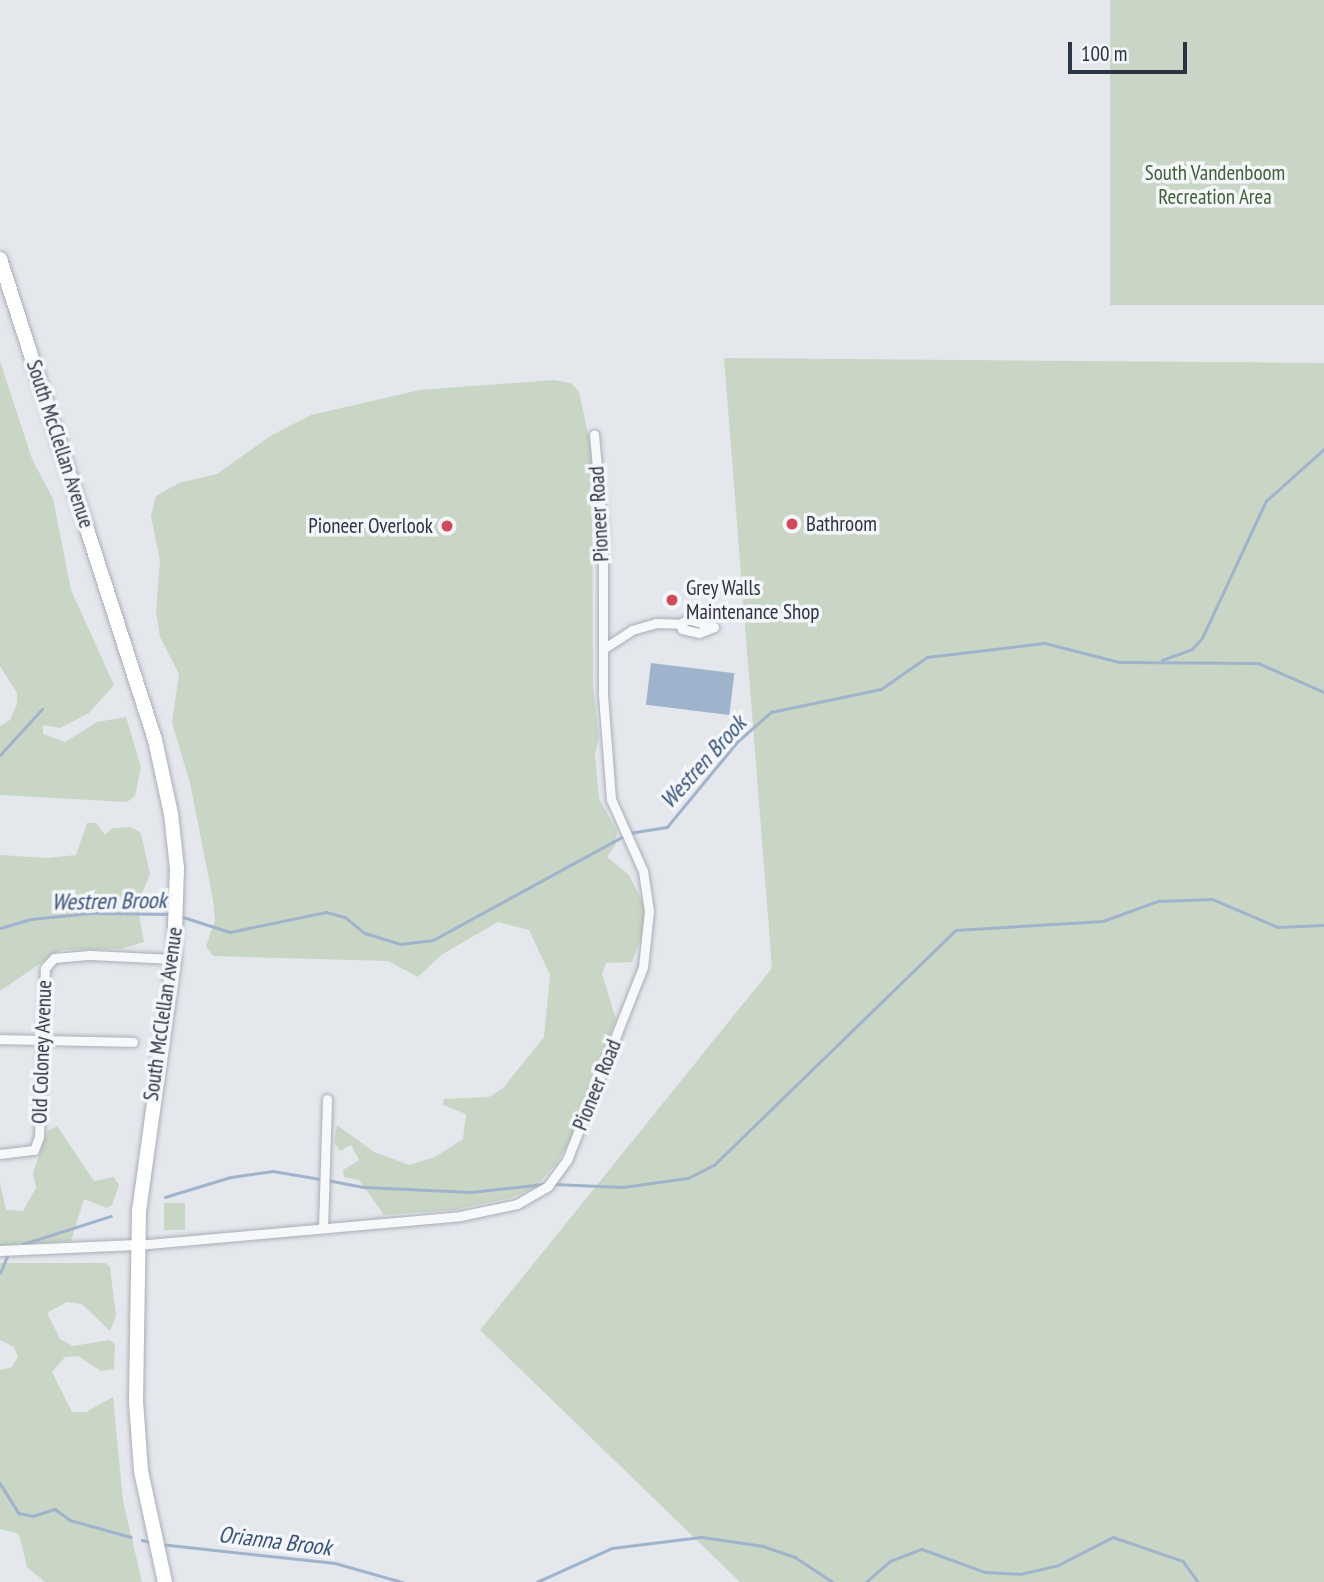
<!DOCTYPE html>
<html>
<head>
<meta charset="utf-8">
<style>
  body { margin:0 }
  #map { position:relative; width:1324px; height:1582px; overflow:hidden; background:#e4e7ec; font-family:"PT Sans Narrow",sans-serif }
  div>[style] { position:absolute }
  .green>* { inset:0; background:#c9d6c5; transform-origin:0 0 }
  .water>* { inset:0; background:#9fb4cc; transform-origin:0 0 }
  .stream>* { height:2.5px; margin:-1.25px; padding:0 1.25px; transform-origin:1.25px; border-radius:1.25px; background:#9fb4cc }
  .roads { filter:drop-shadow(0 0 2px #a9aeb7) drop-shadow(0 0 2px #a9aeb7) }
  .minor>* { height:9px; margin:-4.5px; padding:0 4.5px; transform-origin:4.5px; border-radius:4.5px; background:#f7f8fa }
  .tertiary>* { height:10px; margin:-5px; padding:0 5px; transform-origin:5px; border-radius:5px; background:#f7f8fa }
  .primary>* { height:14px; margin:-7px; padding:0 7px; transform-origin:7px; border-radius:7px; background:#fff }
  .dots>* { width:19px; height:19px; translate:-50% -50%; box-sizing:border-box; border:4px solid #f4f6f9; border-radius:50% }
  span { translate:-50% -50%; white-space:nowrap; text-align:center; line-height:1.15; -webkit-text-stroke:7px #f4f6f9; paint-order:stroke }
  .park-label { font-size:21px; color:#3f6138 }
  .street-label { font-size:21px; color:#2b3445 }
  .poi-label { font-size:21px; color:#2b3445 }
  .left { translate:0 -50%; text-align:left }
  .right { translate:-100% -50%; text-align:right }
  .water-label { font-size:23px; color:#34527a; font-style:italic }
  .scale { position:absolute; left:1068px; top:42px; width:119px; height:32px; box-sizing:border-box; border:4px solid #2b3445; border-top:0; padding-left:9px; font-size:21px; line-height:24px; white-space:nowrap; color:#2b3445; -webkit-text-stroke:5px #f4f6f9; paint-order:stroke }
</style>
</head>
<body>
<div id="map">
  <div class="green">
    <i style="left:1110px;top:0;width:214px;height:305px"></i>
    <i style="clip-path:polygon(724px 358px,1324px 363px,1324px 1582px,740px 1582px,480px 1330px,772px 968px)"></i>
    <i style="clip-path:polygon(0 361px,32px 459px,53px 499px,71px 590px,114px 685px,89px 713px,60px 728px,43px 725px,43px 734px,65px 742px,97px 722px,126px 717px,141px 767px,135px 796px,127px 802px,0 795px,0 726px,10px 720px,17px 704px,17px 693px,0 666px)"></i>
    <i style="clip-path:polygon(554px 380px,571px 383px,579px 392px,592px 451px,593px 686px,599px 737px,595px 755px,599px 799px,617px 831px,616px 844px,607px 857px,629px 875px,644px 905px,645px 927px,632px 962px,606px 963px,602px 974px,616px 1019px,572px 1137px,556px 1164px,534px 1188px,510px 1198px,453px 1210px,384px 1215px,359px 1180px,344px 1177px,343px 1170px,359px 1160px,351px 1145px,340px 1151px,334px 1142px,337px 1125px,374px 1152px,409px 1165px,435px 1157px,463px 1139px,466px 1114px,443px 1105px,444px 1099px,489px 1097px,503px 1088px,544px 1037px,550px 975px,529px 930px,498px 922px,441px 955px,418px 977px,388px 961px,213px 956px,206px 946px,215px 920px,213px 900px,190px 783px,172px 723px,179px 674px,160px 637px,156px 611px,160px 561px,151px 516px,156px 496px,179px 483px,217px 474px,272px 435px,311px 415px,420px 390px)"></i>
    <i style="clip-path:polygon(87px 823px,96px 823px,105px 835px,113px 828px,130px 827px,141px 833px,150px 874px,137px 905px,144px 942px,121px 949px,60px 950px,0 991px,0 855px,47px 858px,76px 855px)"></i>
    <i style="clip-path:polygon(57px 1126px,94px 1181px,114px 1177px,119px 1185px,112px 1205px,107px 1208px,84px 1199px,71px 1241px,0 1246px,0 1183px,6px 1210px,23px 1211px,36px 1188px,33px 1173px,43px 1143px,48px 1131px)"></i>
    <i style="left:164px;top:1203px;width:21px;height:27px"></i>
    <i style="clip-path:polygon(0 1263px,106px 1263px,110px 1267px,116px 1316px,110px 1331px,82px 1304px,67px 1302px,47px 1313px,60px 1339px,73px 1346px,109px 1340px,115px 1344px,114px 1369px,101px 1371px,78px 1356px,65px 1357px,52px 1372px,72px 1412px,86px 1412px,113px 1397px,123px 1501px,142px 1582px,45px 1582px,27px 1567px,19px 1534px,0 1529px,0 1370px,12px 1367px,18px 1357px,14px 1347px,0 1340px)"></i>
  </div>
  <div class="water">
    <i style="left:651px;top:663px;width:84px;height:42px;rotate:7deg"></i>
  </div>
  <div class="stream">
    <i style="left:1162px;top:660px;width:32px;rotate:-20deg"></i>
    <i style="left:1192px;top:649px;width:15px;rotate:-48deg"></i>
    <i style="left:1202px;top:638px;width:151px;rotate:-65deg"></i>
    <i style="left:1266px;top:501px;width:78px;rotate:-41.9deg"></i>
    <i style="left:0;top:755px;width:62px;rotate:-47.6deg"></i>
    <i style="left:629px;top:833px;width:38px;rotate:-9deg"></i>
    <i style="left:667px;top:827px;width:110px;rotate:-50.5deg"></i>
    <i style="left:737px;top:742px;width:45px;rotate:-41.4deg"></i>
    <i style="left:771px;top:712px;width:112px;rotate:-11.8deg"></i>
    <i style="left:881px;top:689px;width:56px;rotate:-34.8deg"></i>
    <i style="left:927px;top:657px;width:119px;rotate:-6.8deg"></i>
    <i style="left:1045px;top:643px;width:76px;rotate:14.4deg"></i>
    <i style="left:1119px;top:662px;width:139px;rotate:0.4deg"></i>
    <i style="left:1258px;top:663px;width:72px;rotate:23.7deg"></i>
    <i style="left:180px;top:916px;width:52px;rotate:17.7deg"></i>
    <i style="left:230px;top:932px;width:98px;rotate:-11.8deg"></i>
    <i style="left:326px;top:912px;width:20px;rotate:15deg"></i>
    <i style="left:345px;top:917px;width:26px;rotate:39deg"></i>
    <i style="left:365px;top:933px;width:37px;rotate:17deg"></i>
    <i style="left:400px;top:944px;width:33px;rotate:-7deg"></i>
    <i style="left:433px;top:940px;width:217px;rotate:-28.6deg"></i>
    <i style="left:0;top:928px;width:32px;rotate:-16deg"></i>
    <i style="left:31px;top:919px;width:59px;rotate:-5.8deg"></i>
    <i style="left:90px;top:913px;width:80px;rotate:0.7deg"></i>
    <i style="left:327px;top:1180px;width:38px;rotate:11deg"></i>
    <i style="left:364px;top:1187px;width:107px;rotate:2.7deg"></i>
    <i style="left:471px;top:1192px;width:73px;rotate:-6.3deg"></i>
    <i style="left:554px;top:1184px;width:69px;rotate:2.5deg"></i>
    <i style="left:623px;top:1187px;width:66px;rotate:-7.9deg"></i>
    <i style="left:688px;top:1178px;width:29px;rotate:-27deg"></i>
    <i style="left:714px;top:1165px;width:337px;rotate:-44.2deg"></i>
    <i style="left:956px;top:930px;width:147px;rotate:-3.5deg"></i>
    <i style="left:1103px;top:921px;width:59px;rotate:-20deg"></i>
    <i style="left:1158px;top:901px;width:54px;rotate:-2.1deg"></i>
    <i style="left:1212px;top:899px;width:72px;rotate:23deg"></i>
    <i style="left:1278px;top:927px;width:46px;rotate:-2.5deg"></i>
    <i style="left:165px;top:1197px;width:69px;rotate:-16.9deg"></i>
    <i style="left:231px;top:1177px;width:42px;rotate:-8.1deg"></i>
    <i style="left:273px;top:1171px;width:49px;rotate:9.5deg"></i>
    <i style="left:23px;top:1244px;width:92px;rotate:-17.7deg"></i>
    <i style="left:0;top:1273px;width:21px;rotate:-67deg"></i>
    <i style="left:0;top:1483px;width:36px;rotate:58deg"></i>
    <i style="left:19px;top:1513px;width:14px;rotate:12deg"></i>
    <i style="left:33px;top:1516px;width:23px;rotate:-18deg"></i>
    <i style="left:55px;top:1509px;width:19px;rotate:36deg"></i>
    <i style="left:70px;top:1520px;width:63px;rotate:15.6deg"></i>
    <i style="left:142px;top:1540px;width:8px;rotate:14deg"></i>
    <i style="left:160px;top:1544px;width:176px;rotate:6.2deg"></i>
    <i style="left:335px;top:1563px;width:70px;rotate:15.8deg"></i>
    <i style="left:537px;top:1582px;width:82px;rotate:-24.4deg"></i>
    <i style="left:612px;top:1548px;width:91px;rotate:-7deg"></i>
    <i style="left:702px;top:1537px;width:62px;rotate:8.4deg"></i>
    <i style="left:763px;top:1546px;width:34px;rotate:19deg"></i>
    <i style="left:795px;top:1557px;width:45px;rotate:33.3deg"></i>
    <i style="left:866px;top:1582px;width:32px;rotate:-41deg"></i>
    <i style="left:890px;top:1561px;width:34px;rotate:-21deg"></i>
    <i style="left:922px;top:1549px;width:67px;rotate:20.1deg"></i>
    <i style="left:985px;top:1572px;width:35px;rotate:3deg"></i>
    <i style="left:1020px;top:1574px;width:39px;rotate:-13deg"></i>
    <i style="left:1058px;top:1565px;width:62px;rotate:-27deg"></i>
    <i style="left:1113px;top:1537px;width:74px;rotate:18.9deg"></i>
    <i style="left:1183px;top:1561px;width:26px;rotate:54deg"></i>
  </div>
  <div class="roads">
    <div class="minor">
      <i style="left:603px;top:649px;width:35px;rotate:-33deg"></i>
      <i style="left:632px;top:630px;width:25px;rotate:-16deg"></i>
      <i style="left:656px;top:623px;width:24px;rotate:2deg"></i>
      <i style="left:680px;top:624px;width:5px;rotate:68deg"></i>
      <i style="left:682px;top:629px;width:17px;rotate:13deg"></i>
      <i style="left:699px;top:633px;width:16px;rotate:-22deg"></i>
      <i style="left:714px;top:627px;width:27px;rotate:-163deg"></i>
      <i style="left:688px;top:619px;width:9px;rotate:148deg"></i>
      <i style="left:0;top:1039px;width:133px;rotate:1.3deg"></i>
      <i style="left:0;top:1154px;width:34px;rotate:-7deg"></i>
      <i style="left:34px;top:1150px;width:14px;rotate:-69deg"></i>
      <i style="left:39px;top:1137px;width:169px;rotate:-88deg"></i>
      <i style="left:45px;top:968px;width:13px;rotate:-48deg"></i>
      <i style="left:54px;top:958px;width:36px;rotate:-5deg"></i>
      <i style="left:90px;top:955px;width:84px;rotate:2.7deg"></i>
      <i style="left:323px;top:1228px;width:129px;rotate:-88.2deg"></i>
      <i style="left:137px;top:1245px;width:324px;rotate:-5.1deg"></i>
      <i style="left:460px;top:1216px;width:58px;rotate:-11.9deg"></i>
      <i style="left:517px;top:1204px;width:36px;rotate:-30deg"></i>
      <i style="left:548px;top:1186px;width:32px;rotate:-54deg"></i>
      <i style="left:567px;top:1160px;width:207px;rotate:-68.5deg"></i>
      <i style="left:643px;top:967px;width:56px;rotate:-83.9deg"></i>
      <i style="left:649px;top:911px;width:40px;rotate:-98.5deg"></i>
      <i style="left:643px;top:871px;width:79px;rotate:-114deg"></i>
      <i style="left:611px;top:799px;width:105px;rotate:-94.4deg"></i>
      <i style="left:603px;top:694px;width:159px;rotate:-90deg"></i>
      <i style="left:603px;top:535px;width:101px;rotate:-95.1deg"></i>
    </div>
    <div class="tertiary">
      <i style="left:0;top:1251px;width:137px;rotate:-2.5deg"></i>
    </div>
    <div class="primary">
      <i style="left:0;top:259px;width:505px;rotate:72.14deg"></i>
      <i style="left:155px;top:740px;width:76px;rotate:77.8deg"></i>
      <i style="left:171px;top:814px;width:54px;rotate:83.7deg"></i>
      <i style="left:177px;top:868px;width:91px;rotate:91.9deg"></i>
      <i style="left:174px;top:959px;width:253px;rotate:97.9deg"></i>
      <i style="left:139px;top:1210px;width:191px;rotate:90.9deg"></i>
      <i style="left:136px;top:1401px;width:70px;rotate:85.9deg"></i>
      <i style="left:141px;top:1471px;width:114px;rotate:77.8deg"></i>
    </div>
  </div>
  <div class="dots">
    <i style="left:792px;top:524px;background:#d1495b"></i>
    <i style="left:447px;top:526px;background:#d1495b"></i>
    <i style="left:672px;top:600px;background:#d1495b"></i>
  </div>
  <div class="park-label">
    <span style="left:1215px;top:185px">South Vandenboom<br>Recreation Area</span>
  </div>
  <div class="street-label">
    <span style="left:60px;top:444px;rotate:72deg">South McClellan Avenue</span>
    <span style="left:599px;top:514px;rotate:-93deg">Pioneer Road</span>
    <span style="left:163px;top:1014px;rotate:-82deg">South McClellan Avenue</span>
    <span style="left:42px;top:1052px;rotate:-88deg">Old Coloney Avenue</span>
    <span style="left:597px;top:1085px;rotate:-68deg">Pioneer Road</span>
  </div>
  <div class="poi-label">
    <span class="left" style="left:806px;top:524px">Bathroom</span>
    <span class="right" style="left:433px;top:526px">Pioneer Overlook</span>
    <span class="left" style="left:686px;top:600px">Grey Walls<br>Maintenance Shop</span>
  </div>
  <div class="water-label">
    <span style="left:703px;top:762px;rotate:-48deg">Westren Brook</span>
    <span style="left:109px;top:901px;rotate:-1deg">Westren Brook</span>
    <span style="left:275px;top:1541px;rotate:7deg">Orianna Brook</span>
  </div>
  <div class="scale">100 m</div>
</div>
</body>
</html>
